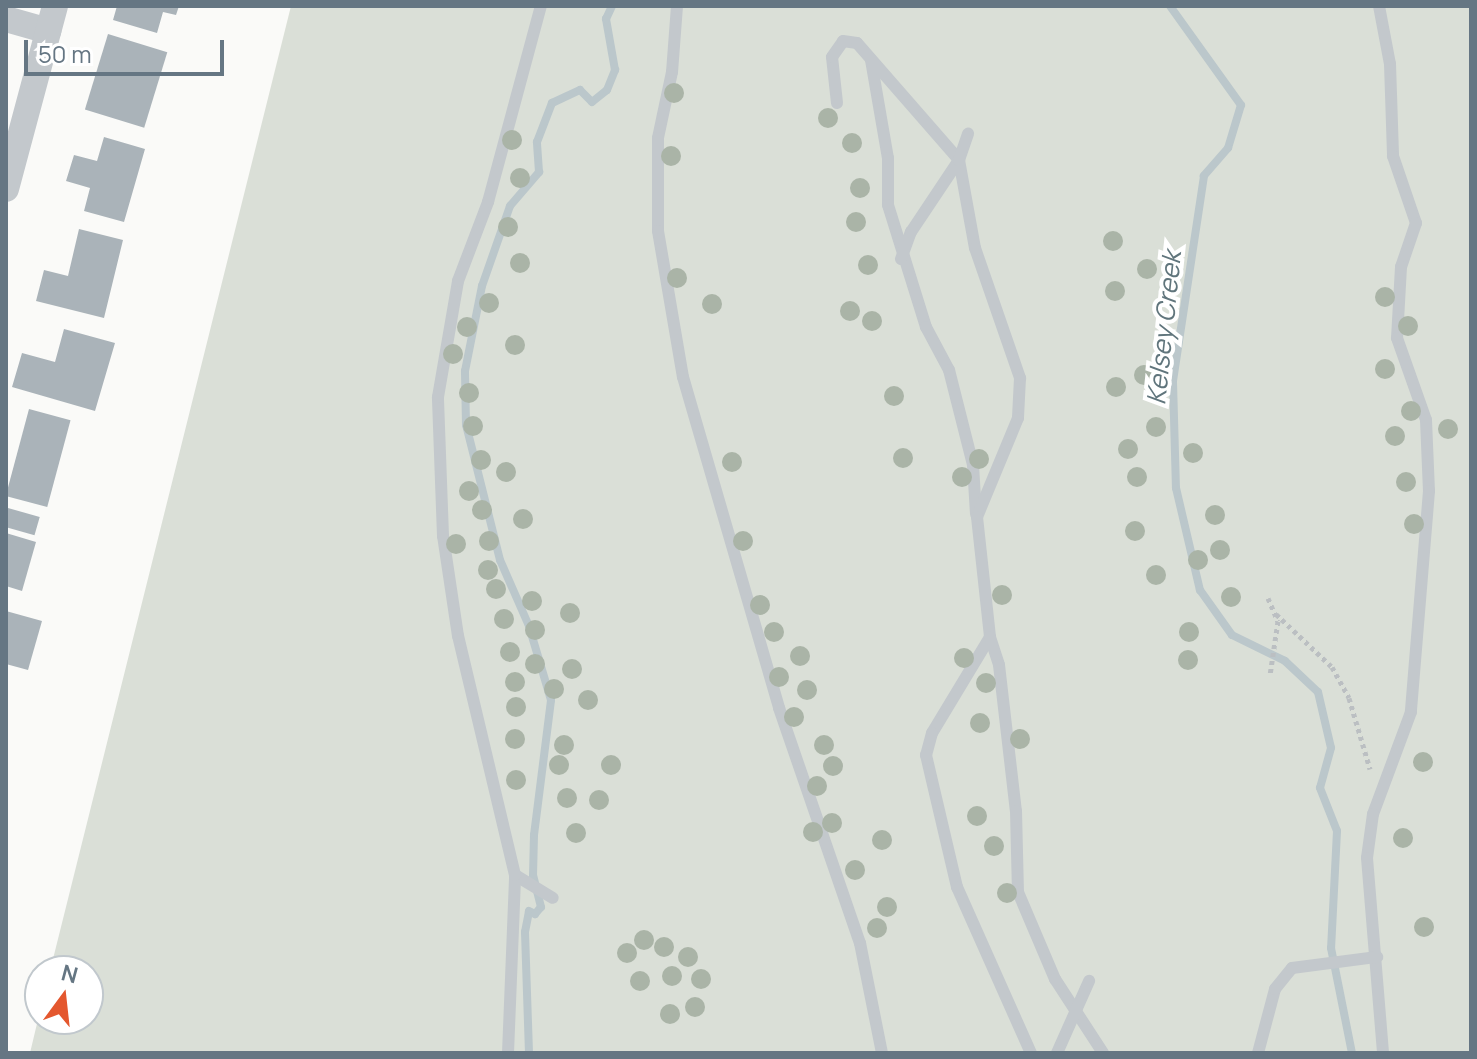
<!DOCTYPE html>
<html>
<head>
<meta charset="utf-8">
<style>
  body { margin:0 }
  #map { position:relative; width:1477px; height:1059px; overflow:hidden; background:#fafaf8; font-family:Manrope,sans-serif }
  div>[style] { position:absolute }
  .green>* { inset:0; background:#dadfd7 }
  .stream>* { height:8px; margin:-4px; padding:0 4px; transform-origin:4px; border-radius:4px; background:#bbc7cb }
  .building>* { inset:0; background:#aab3b9; transform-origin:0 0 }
  .path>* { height:5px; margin-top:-2.5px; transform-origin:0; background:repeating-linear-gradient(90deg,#bbbfc2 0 4px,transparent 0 8px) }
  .service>* { height:12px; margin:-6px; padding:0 6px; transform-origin:6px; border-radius:6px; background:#c3c8cc }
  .minor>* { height:26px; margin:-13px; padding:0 13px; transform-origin:13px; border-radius:13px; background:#c3c8cc }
  .trees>* { width:20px; height:20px; margin:-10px; border-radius:50%; background:#aab4a7 }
  span { translate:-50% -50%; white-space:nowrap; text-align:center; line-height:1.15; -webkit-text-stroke:8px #fff; paint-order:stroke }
  .water-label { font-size:26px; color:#60757c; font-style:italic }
  .frame { position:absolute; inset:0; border:8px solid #657683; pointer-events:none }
  .north { position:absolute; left:24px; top:955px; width:80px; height:80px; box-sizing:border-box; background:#fff; border:2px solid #c1c8cd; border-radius:50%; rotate:15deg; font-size:22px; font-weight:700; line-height:32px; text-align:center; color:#657683 }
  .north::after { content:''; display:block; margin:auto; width:28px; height:36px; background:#e4572e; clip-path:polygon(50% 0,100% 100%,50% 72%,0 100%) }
  .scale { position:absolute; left:24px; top:40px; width:200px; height:36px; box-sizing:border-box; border:4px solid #657683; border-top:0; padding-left:10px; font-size:24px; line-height:28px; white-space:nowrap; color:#657683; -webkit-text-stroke:6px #fff; paint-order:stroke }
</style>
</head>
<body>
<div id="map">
  <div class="green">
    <i style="clip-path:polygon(291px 6px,1471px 6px,1471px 1053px,30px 1053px,40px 1011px,40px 1019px,88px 1019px,88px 971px,50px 971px)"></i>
  </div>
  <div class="stream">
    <i style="left:1170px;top:6px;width:122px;rotate:54.4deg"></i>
    <i style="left:1241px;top:105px;width:45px;rotate:106.8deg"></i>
    <i style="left:1228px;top:148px;width:37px;rotate:131deg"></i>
    <i style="left:1204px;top:176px;width:208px;rotate:98.6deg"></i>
    <i style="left:1173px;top:382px;width:106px;rotate:88.4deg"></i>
    <i style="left:1176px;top:488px;width:105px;rotate:76.8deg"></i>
    <i style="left:1200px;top:590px;width:55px;rotate:54.6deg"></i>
    <i style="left:1232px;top:635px;width:59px;rotate:26.1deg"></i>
    <i style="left:1285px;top:661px;width:45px;rotate:43.2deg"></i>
    <i style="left:1318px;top:692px;width:57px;rotate:76.9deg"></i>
    <i style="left:1331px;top:748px;width:41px;rotate:105.4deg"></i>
    <i style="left:1320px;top:788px;width:46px;rotate:68.4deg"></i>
    <i style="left:1337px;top:831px;width:117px;rotate:92.9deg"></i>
    <i style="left:1331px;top:948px;width:107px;rotate:78.7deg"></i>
    <i style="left:529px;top:1053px;width:121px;rotate:-91.9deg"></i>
    <i style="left:525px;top:932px;width:21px;rotate:-79deg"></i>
    <i style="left:529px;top:911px;width:7px;rotate:27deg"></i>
    <i style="left:535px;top:914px;width:9px;rotate:-49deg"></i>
    <i style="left:541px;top:907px;width:32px;rotate:-104deg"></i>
    <i style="left:533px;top:876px;width:41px;rotate:-88.6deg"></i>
    <i style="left:534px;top:835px;width:136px;rotate:-82.8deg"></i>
    <i style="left:551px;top:700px;width:77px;rotate:-106.6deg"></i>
    <i style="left:529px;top:626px;width:72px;rotate:-113.7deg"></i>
    <i style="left:500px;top:560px;width:139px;rotate:-104.1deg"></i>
    <i style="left:466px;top:425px;width:54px;rotate:-91.1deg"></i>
    <i style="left:465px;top:371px;width:87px;rotate:-78.7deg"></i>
    <i style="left:482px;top:286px;width:85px;rotate:-70.7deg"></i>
    <i style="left:510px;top:206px;width:45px;rotate:-49.5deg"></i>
    <i style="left:539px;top:172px;width:30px;rotate:-94deg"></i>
    <i style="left:537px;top:142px;width:42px;rotate:-69deg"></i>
    <i style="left:552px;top:103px;width:31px;rotate:-25deg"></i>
    <i style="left:580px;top:90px;width:17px;rotate:45deg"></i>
    <i style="left:592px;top:102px;width:19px;rotate:-39deg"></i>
    <i style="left:607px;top:90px;width:22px;rotate:-68deg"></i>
    <i style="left:615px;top:70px;width:52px;rotate:-100deg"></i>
    <i style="left:606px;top:19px;width:14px;rotate:-65deg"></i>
  </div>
  <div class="building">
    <i style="clip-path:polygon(117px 6px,179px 6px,176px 15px,163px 12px,157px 33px,113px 20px)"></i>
    <i style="left:108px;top:34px;width:62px;height:79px;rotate:17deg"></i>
    <i style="clip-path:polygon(104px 137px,145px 149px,124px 222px,84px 211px,90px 188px,66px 181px,74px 155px,97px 161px)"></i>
    <i style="clip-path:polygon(79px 229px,123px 240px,104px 318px,36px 301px,44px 270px,68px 276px)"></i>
    <i style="clip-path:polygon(64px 329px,115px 343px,95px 411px,12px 387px,22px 353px,55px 362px)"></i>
    <i style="left:29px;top:409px;width:43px;height:90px;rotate:15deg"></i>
    <i style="left:8px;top:508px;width:33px;height:19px;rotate:16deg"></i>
    <i style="clip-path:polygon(6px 533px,36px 542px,22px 591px,6px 586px)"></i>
    <i style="clip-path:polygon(6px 611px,42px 621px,28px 670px,6px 664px)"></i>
  </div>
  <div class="path">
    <i style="left:1268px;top:598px;width:25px;rotate:67deg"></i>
    <i style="left:1278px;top:621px;width:55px;rotate:98.4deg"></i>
    <i style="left:1276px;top:614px;width:77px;rotate:43.4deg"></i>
    <i style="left:1332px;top:667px;width:35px;rotate:61deg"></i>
    <i style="left:1349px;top:698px;width:74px;rotate:73.5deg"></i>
  </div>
  <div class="service">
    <i style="left:677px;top:6px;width:66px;rotate:94.3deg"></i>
    <i style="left:672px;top:72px;width:67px;rotate:102deg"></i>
    <i style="left:658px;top:138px;width:93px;rotate:90deg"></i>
    <i style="left:658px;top:231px;width:148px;rotate:80.3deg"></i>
    <i style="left:683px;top:377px;width:345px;rotate:73.8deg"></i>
    <i style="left:779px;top:708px;width:249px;rotate:71deg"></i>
    <i style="left:860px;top:943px;width:112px;rotate:78.7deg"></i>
    <i style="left:1379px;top:6px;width:59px;rotate:79.3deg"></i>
    <i style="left:1390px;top:64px;width:92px;rotate:88.1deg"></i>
    <i style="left:1393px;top:156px;width:71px;rotate:71.1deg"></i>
    <i style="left:1416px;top:223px;width:46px;rotate:108.8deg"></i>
    <i style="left:1401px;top:267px;width:71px;rotate:93.2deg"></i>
    <i style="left:1397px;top:338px;width:87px;rotate:70.5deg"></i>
    <i style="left:1426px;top:420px;width:71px;rotate:87.6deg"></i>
    <i style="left:1429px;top:491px;width:222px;rotate:94.7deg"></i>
    <i style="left:1411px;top:712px;width:109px;rotate:110.4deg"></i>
    <i style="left:1373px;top:814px;width:44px;rotate:97.8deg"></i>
    <i style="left:1367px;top:858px;width:196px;rotate:85.3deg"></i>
    <i style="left:871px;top:60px;width:99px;rotate:80.2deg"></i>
    <i style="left:888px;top:158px;width:47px;rotate:90deg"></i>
    <i style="left:888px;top:205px;width:128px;rotate:72.7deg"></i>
    <i style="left:926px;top:327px;width:49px;rotate:61.9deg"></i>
    <i style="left:949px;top:370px;width:98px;rotate:75.8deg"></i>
    <i style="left:973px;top:465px;width:49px;rotate:86.5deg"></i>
    <i style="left:837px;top:103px;width:46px;rotate:-96.2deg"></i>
    <i style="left:832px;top:57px;width:19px;rotate:-55deg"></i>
    <i style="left:843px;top:41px;width:14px;rotate:8deg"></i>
    <i style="left:857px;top:43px;width:155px;rotate:48.9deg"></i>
    <i style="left:959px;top:160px;width:89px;rotate:79.7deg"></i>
    <i style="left:975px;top:248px;width:138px;rotate:70.9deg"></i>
    <i style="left:1020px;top:378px;width:40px;rotate:92.9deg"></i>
    <i style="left:1018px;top:418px;width:107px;rotate:112.5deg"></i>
    <i style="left:977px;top:517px;width:121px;rotate:83.8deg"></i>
    <i style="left:990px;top:637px;width:112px;rotate:121.1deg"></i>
    <i style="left:932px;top:733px;width:23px;rotate:105deg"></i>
    <i style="left:926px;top:755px;width:136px;rotate:76.8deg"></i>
    <i style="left:957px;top:887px;width:182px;rotate:66deg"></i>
    <i style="left:901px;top:259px;width:29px;rotate:-70deg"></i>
    <i style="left:911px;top:232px;width:87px;rotate:-56.3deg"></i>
    <i style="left:959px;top:160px;width:28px;rotate:-71deg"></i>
    <i style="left:990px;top:637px;width:29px;rotate:72deg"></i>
    <i style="left:999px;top:665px;width:147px;rotate:83.4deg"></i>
    <i style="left:1016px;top:811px;width:81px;rotate:88.6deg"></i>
    <i style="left:1018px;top:892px;width:95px;rotate:67deg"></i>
    <i style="left:1055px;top:979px;width:88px;rotate:57deg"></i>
    <i style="left:515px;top:875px;width:44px;rotate:31.2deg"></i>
    <i style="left:508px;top:1053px;width:178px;rotate:-87.7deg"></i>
    <i style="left:515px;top:875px;width:246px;rotate:-103.4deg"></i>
    <i style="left:458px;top:636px;width:101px;rotate:-98.5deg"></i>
    <i style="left:443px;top:536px;width:139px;rotate:-92.1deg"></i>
    <i style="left:438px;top:397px;width:118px;rotate:-80.2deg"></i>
    <i style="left:458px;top:281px;width:85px;rotate:-69.2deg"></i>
    <i style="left:488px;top:202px;width:203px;rotate:-74.9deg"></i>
    <i style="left:1057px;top:1053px;width:79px;rotate:-66deg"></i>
    <i style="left:1258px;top:1053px;width:66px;rotate:-75.1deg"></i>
    <i style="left:1275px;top:989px;width:27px;rotate:-51deg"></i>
    <i style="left:1292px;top:968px;width:86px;rotate:-7.4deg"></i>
  </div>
  <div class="minor">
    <i style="left:6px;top:19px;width:44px;rotate:15.9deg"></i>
    <i style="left:6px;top:189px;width:189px;rotate:-75deg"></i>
  </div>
  <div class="trees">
    <i style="left:674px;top:93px"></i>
    <i style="left:828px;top:118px"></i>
    <i style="left:512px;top:140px"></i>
    <i style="left:852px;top:143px"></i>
    <i style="left:671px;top:156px"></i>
    <i style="left:520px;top:178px"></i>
    <i style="left:860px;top:188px"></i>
    <i style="left:856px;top:222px"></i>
    <i style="left:508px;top:227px"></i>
    <i style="left:1113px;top:241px"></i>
    <i style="left:520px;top:263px"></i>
    <i style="left:868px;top:265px"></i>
    <i style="left:1147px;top:269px"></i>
    <i style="left:677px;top:278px"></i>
    <i style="left:1115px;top:291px"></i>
    <i style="left:1385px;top:297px"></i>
    <i style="left:489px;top:303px"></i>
    <i style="left:712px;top:304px"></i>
    <i style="left:850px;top:311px"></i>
    <i style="left:872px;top:321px"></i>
    <i style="left:1408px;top:326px"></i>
    <i style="left:467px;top:327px"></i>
    <i style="left:515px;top:345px"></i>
    <i style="left:453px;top:354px"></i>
    <i style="left:1385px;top:369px"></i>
    <i style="left:1144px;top:375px"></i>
    <i style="left:1116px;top:387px"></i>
    <i style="left:469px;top:393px"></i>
    <i style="left:894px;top:396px"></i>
    <i style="left:1411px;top:411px"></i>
    <i style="left:473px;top:426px"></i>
    <i style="left:1156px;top:427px"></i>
    <i style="left:1448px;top:429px"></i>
    <i style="left:1395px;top:436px"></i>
    <i style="left:1128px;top:449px"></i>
    <i style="left:1193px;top:453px"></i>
    <i style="left:903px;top:458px"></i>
    <i style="left:979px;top:459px"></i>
    <i style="left:481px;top:460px"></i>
    <i style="left:732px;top:462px"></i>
    <i style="left:506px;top:472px"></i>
    <i style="left:962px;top:477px"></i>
    <i style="left:1137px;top:477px"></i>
    <i style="left:1406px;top:482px"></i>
    <i style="left:469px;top:491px"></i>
    <i style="left:482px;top:510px"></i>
    <i style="left:1215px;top:515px"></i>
    <i style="left:523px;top:519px"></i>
    <i style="left:1414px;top:524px"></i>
    <i style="left:1135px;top:531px"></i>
    <i style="left:489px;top:541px"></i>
    <i style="left:743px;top:541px"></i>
    <i style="left:456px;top:544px"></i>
    <i style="left:1220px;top:550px"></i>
    <i style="left:1198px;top:560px"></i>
    <i style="left:488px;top:570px"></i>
    <i style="left:1156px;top:575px"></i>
    <i style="left:496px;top:589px"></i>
    <i style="left:1002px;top:595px"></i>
    <i style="left:1231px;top:597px"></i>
    <i style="left:532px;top:601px"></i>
    <i style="left:760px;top:605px"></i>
    <i style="left:570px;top:613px"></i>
    <i style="left:504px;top:619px"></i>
    <i style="left:535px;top:630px"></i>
    <i style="left:774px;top:632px"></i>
    <i style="left:1189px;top:632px"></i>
    <i style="left:510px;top:652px"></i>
    <i style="left:800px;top:656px"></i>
    <i style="left:964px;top:658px"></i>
    <i style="left:1188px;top:660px"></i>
    <i style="left:535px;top:664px"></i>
    <i style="left:572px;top:669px"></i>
    <i style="left:779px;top:677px"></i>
    <i style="left:515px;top:682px"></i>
    <i style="left:986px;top:683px"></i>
    <i style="left:554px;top:689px"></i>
    <i style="left:807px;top:690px"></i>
    <i style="left:588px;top:700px"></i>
    <i style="left:516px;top:707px"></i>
    <i style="left:794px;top:717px"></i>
    <i style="left:980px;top:723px"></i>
    <i style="left:515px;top:739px"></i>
    <i style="left:1020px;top:739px"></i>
    <i style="left:564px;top:745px"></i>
    <i style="left:824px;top:745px"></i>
    <i style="left:1423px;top:762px"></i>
    <i style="left:559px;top:765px"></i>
    <i style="left:611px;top:765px"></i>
    <i style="left:833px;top:766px"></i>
    <i style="left:516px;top:780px"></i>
    <i style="left:817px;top:786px"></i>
    <i style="left:567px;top:798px"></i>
    <i style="left:599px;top:800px"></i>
    <i style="left:977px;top:816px"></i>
    <i style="left:832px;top:823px"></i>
    <i style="left:813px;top:832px"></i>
    <i style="left:576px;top:833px"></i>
    <i style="left:1403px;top:838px"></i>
    <i style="left:882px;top:840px"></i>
    <i style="left:994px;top:846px"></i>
    <i style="left:855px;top:870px"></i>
    <i style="left:1007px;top:893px"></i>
    <i style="left:887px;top:907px"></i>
    <i style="left:1424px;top:927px"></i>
    <i style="left:877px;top:928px"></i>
    <i style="left:644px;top:940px"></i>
    <i style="left:664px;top:947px"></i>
    <i style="left:627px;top:953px"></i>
    <i style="left:688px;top:957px"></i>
    <i style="left:672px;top:976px"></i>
    <i style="left:701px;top:979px"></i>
    <i style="left:640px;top:981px"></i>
    <i style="left:695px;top:1007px"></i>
    <i style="left:670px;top:1014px"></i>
  </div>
  <div class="water-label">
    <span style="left:1164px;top:328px;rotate:-84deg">Kelsey Creek</span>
  </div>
  <div class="frame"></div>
  <div class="north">N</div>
  <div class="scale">50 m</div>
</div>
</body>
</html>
